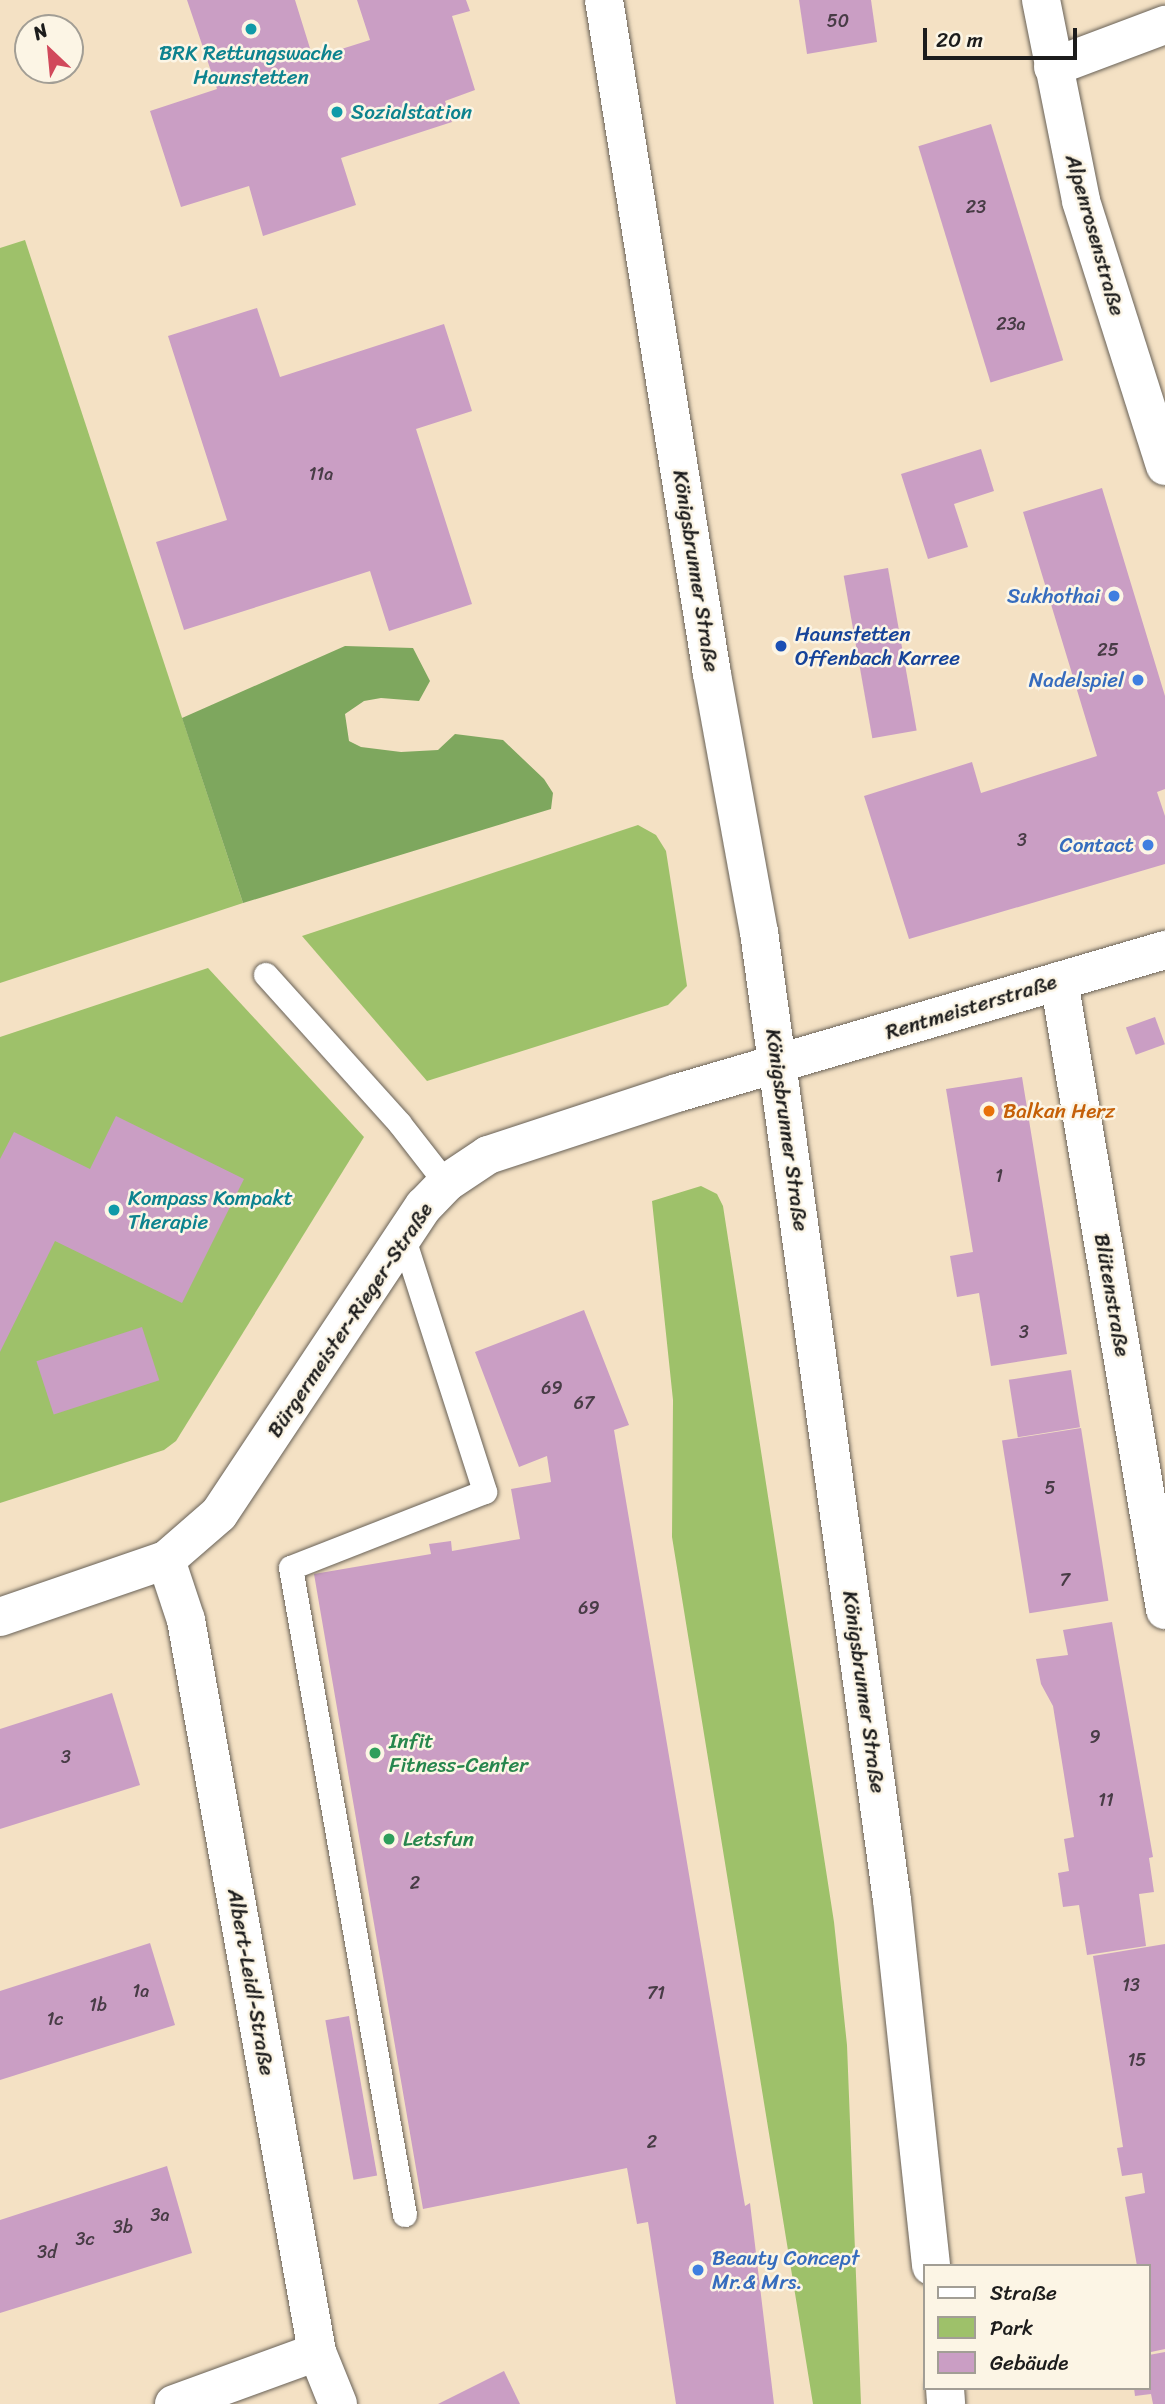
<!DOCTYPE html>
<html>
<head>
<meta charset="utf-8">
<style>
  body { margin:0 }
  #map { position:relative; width:1165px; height:2404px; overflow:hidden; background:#f4e1c4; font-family:Sriracha,sans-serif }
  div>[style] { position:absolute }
  .green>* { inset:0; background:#9ec16a }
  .forest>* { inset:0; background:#7ea75e }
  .building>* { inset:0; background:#ca9ec4; transform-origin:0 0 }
  .roads { filter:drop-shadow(0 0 2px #686157) drop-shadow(0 0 2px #686157) }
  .service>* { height:24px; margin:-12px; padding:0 12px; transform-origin:12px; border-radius:12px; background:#fff }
  .minor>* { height:38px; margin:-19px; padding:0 19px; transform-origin:19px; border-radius:19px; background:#fff }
  .secondary>* { height:38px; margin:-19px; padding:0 19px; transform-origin:19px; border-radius:19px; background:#fff }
  .dots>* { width:19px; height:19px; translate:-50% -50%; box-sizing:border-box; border:4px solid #fcf5e5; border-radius:50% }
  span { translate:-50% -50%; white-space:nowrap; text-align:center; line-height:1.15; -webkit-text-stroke:5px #fcf5e5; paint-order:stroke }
  .number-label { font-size:18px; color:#483c46 }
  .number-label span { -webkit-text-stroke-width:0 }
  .culture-label { font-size:21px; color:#0d838f }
  .left { translate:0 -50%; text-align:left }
  .street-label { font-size:21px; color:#1c1c1c }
  .shop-label { font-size:21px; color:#366cbe }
  .right { translate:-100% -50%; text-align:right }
  .transit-label { font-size:21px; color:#164399 }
  .food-label { font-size:21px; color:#c56008 }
  .leisure-label { font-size:21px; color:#27864d }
  .legend { position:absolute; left:923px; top:2264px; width:228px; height:126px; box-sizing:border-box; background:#fcf5e5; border:2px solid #a29e95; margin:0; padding:9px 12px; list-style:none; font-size:21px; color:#1c1c1c }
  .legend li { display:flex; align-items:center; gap:14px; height:35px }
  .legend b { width:35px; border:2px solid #a29e95 }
  .north { position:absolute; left:14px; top:14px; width:70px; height:70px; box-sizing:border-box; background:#fcf5e5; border:2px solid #a29e95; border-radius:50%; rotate:334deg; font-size:19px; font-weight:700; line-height:28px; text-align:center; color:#1c1c1c }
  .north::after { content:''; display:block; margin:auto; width:24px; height:32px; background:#d1495b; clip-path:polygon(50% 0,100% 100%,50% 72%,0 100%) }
  .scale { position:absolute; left:923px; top:28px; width:154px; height:32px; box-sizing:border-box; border:4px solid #1c1c1c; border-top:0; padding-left:9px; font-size:21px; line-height:24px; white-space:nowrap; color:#1c1c1c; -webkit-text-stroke:5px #fcf5e5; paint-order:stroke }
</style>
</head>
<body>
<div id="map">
  <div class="green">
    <i style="clip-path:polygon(25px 240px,243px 903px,0 983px,0 248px)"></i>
    <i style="clip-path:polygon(638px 825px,656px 835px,666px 851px,687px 986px,668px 1005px,427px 1081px,302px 936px)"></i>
    <i style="clip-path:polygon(208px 968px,364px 1137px,176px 1441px,164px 1450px,0 1503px,0 1037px)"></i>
    <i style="clip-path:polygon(701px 1186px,717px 1194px,723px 1206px,834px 1922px,847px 2045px,861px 2404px,813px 2404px,672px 1537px,673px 1400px,652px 1201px)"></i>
  </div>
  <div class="forest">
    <i style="clip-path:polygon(345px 646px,413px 648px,430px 681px,419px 701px,381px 698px,364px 701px,345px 714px,349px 741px,361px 747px,401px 752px,438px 750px,455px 734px,503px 740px,544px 779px,553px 793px,551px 809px,243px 903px,182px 718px)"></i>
  </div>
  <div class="building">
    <i style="clip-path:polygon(187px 0,295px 0,313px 58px,370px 40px,357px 0,466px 0,470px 11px,452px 16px,475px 90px,445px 101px,452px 122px,341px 158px,356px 205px,263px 236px,249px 186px,181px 207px,150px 111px,217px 89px)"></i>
    <i style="clip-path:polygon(799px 0,871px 0,877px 42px,807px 54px)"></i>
    <i style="left:991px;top:124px;width:247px;height:76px;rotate:73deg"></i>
    <i style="clip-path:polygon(257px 308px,280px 377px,444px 324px,472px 411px,416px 429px,472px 604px,389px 631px,370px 571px,184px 630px,156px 542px,227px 520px,168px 336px)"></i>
    <i style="clip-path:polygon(981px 449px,994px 491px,954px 504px,968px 547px,928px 559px,901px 474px)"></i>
    <i style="clip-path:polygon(1102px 488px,1165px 696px,1165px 789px,1157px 792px,1165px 816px,1165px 864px,909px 939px,864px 796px,972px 762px,981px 793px,1097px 756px,1023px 512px)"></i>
    <i style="left:888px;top:568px;width:165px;height:45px;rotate:80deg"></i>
    <i style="left:1155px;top:1017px;width:29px;height:31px;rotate:70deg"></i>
    <i style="clip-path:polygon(1022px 1077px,1067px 1354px,991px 1366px,979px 1293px,957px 1297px,950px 1256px,973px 1252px,946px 1089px)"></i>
    <i style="clip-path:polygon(116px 1116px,244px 1179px,182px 1303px,55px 1241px,0 1352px,0 1159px,14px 1132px,90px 1169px)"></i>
    <i style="clip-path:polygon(584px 1310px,629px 1425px,614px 1430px,745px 2206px,750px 2203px,774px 2404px,676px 2404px,648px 2222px,637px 2224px,627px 2168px,423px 2209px,314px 1574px,431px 1554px,429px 1544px,451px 1541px,452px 1551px,520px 1539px,511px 1489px,551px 1482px,547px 1456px,519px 1467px,475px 1352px)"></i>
    <i style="left:142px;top:1327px;width:56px;height:111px;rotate:72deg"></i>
    <i style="left:1071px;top:1370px;width:58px;height:63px;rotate:81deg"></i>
    <i style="left:1081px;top:1428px;width:175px;height:80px;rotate:81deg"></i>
    <i style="clip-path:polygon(1112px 1622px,1153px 1857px,1149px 1858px,1154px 1892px,1139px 1894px,1146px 1946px,1087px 1955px,1079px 1905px,1063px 1907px,1058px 1873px,1069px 1871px,1064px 1839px,1074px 1837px,1053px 1706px,1041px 1684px,1036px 1659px,1068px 1655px,1063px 1630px)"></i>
    <i style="clip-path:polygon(112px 1693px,140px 1785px,0 1829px,0 1729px)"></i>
    <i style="clip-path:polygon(150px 1943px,175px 2025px,0 2080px,0 1991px)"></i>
    <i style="clip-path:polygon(1165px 1944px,1165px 2349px,1151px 2352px,1149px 2266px,1137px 2266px,1125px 2197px,1145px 2193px,1142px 2173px,1122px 2176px,1117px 2148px,1123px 2147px,1093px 1956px)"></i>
    <i style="left:349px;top:2016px;width:162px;height:24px;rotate:80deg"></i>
    <i style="clip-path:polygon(167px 2166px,192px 2253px,0 2313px,0 2220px)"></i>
    <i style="clip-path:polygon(1165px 2352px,1165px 2404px,1153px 2404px,1151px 2394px,1135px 2396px,1134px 2388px,1149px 2388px,1149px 2355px)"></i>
    <i style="clip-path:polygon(504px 2371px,520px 2404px,438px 2404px)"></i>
  </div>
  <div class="roads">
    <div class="service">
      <i style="left:266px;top:975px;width:200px;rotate:48deg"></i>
      <i style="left:400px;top:1124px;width:75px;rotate:52.1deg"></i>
      <i style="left:403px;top:1236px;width:269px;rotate:72.2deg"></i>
      <i style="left:485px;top:1492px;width:208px;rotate:158.6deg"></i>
      <i style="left:291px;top:1568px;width:657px;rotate:80.01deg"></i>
    </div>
    <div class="minor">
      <i style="left:1041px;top:0;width:205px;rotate:78.7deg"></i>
      <i style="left:1081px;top:201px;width:278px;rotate:72.4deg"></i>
      <i style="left:1053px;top:67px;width:120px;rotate:-20.6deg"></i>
      <i style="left:1059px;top:981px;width:638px;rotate:80.43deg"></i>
      <i style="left:166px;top:1560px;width:63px;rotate:71.6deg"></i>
      <i style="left:186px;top:1620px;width:744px;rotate:79.85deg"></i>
      <i style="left:317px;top:2352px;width:56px;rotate:68deg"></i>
      <i style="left:0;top:1617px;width:176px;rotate:-19deg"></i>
      <i style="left:166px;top:1560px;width:70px;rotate:-41deg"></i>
      <i style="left:219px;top:1514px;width:370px;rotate:-56.4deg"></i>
      <i style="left:424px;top:1206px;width:32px;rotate:-46deg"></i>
      <i style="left:446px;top:1183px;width:50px;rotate:-33.7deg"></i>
      <i style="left:488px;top:1155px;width:199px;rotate:-18.2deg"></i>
      <i style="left:677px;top:1093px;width:509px;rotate:-16.33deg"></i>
      <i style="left:174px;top:2404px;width:152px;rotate:-20deg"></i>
    </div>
    <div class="secondary">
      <i style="left:604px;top:0;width:683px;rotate:80.9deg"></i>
      <i style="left:712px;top:674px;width:262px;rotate:79.7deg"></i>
      <i style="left:759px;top:932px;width:977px;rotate:82.18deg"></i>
      <i style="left:892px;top:1900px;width:368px;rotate:83.9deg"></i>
      <i style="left:945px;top:2388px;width:16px;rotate:86deg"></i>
    </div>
  </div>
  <div class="dots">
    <i style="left:251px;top:29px;background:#0f9aa8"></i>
    <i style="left:337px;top:112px;background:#0f9aa8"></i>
    <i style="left:1114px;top:596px;background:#3f7fe0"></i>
    <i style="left:781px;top:646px;background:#1a4fb4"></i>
    <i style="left:1138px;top:680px;background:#3f7fe0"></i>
    <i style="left:1148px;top:845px;background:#3f7fe0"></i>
    <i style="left:989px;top:1111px;background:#e8710a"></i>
    <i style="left:114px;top:1210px;background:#0f9aa8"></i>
    <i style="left:375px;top:1753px;background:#2e9e5b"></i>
    <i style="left:389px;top:1839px;background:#2e9e5b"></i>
    <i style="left:698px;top:2270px;background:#3f7fe0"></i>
  </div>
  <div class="number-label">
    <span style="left:838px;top:21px">50</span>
    <span style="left:976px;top:207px">23</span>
    <span style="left:1011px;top:324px">23a</span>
    <span style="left:321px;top:474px">11a</span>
    <span style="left:1108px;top:650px">25</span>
    <span style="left:1022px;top:840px">3</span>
    <span style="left:999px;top:1176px">1</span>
    <span style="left:1024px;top:1332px">3</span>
    <span style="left:552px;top:1388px">69</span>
    <span style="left:584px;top:1403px">67</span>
    <span style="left:1050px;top:1488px">5</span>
    <span style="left:1065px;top:1580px">7</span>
    <span style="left:589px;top:1608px">69</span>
    <span style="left:1095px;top:1737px">9</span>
    <span style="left:66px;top:1757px">3</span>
    <span style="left:1106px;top:1800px">11</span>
    <span style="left:415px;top:1883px">2</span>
    <span style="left:1131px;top:1985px">13</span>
    <span style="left:141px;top:1991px">1a</span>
    <span style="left:656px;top:1993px">71</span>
    <span style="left:98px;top:2005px">1b</span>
    <span style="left:55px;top:2019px">1c</span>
    <span style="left:1137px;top:2060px">15</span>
    <span style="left:652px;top:2142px">2</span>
    <span style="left:160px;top:2215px">3a</span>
    <span style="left:123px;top:2227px">3b</span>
    <span style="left:85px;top:2239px">3c</span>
    <span style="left:47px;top:2252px">3d</span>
  </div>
  <div class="culture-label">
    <span style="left:251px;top:65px">BRK Rettungswache<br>Haunstetten</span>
    <span class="left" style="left:351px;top:112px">Sozialstation</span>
    <span class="left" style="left:128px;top:1210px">Kompass Kompakt<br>Therapie</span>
  </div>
  <div class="street-label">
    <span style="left:1095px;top:235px;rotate:74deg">Alpenrosenstraße</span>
    <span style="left:696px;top:571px;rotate:81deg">Königsbrunner Straße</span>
    <span style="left:971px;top:1007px;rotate:-17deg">Rentmeisterstraße</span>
    <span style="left:787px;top:1130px;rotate:82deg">Königsbrunner Straße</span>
    <span style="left:1112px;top:1295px;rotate:80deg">Blütenstraße</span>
    <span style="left:350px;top:1320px;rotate:-56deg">Bürgermeister-Rieger-Straße</span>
    <span style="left:864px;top:1692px;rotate:82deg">Königsbrunner Straße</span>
    <span style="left:251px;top:1982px;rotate:80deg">Albert-Leidl-Straße</span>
  </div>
  <div class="shop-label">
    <span class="right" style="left:1100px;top:596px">Sukhothai</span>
    <span class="right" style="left:1124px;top:680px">Nadelspiel</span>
    <span class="right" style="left:1134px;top:845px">Contact</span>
    <span class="left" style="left:712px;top:2270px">Beauty Concept<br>Mr.&amp; Mrs.</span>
  </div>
  <div class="transit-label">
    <span class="left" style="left:795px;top:646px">Haunstetten<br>Offenbach Karree</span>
  </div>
  <div class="food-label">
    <span class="left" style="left:1003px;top:1111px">Balkan Herz</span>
  </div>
  <div class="leisure-label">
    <span class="left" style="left:389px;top:1753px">Infit<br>Fitness-Center</span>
    <span class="left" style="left:403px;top:1839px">Letsfun</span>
  </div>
  <ul class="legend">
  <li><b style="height:9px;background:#fff"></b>Straße</li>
  <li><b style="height:19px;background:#9ec16a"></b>Park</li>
  <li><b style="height:19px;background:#ca9ec4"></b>Gebäude</li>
  </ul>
  <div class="north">N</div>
  <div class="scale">20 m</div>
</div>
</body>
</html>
